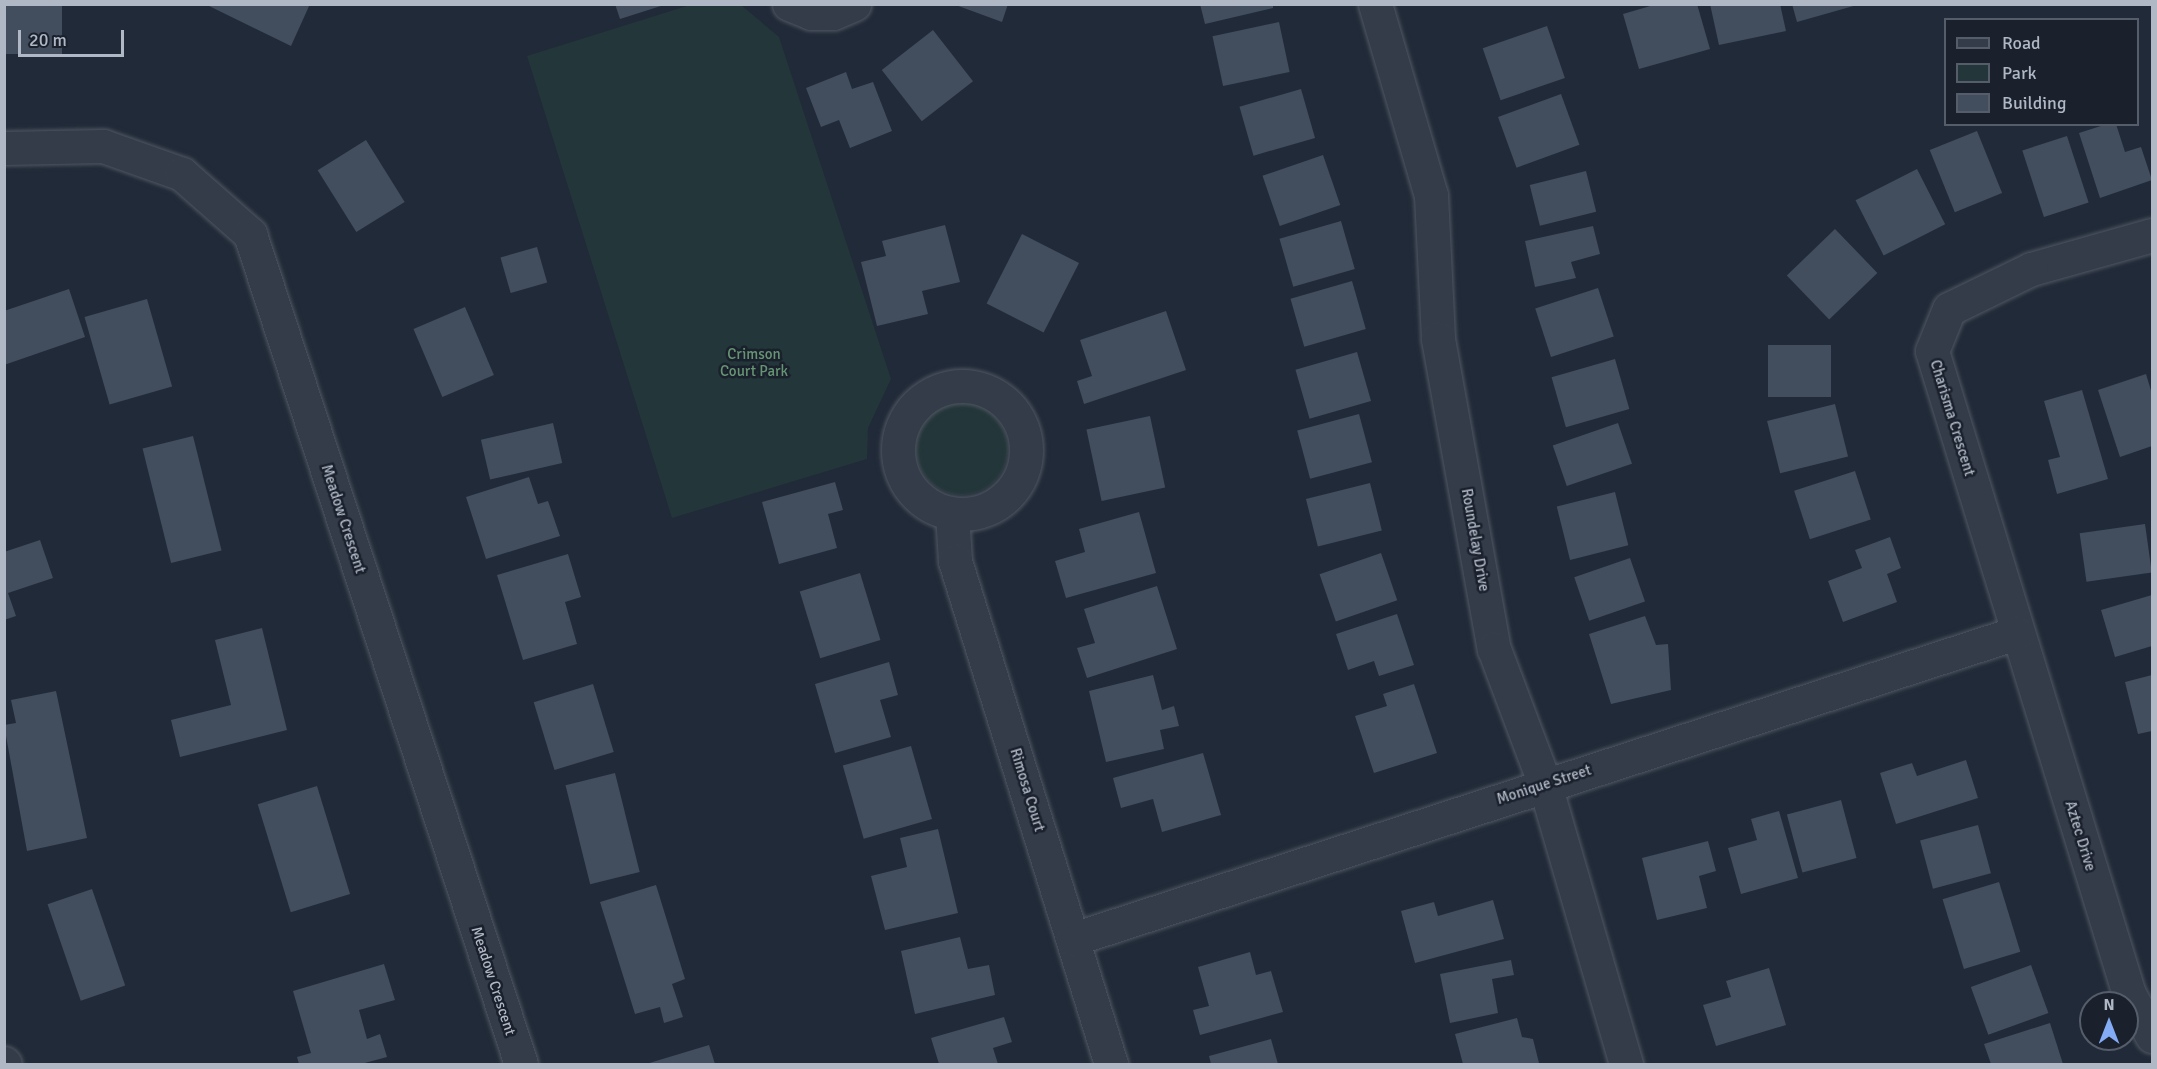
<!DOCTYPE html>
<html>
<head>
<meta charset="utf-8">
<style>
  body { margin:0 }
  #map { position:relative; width:2157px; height:1069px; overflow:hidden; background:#212a38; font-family:Signika,sans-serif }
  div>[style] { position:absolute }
  .green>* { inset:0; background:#233639 }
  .round { border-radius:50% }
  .building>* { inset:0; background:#424d5d; transform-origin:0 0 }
  .roads { filter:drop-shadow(0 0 2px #505763) drop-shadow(0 0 2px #505763) }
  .street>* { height:33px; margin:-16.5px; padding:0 16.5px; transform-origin:16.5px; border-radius:16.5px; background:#353c49 }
  .street>.ring { margin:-16.5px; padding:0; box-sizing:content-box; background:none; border:33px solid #353c49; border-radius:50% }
  span { translate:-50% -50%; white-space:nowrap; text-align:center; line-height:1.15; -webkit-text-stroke:5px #1a212d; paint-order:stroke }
  .park-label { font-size:15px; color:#679574 }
  .street-label { font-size:15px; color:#b0b7c5 }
  .frame { position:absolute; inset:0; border:6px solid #b0b7c5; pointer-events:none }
  .legend { position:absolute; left:1944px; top:18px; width:195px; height:108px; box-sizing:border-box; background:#1a212d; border:2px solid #565d6a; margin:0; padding:8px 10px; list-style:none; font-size:18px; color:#b0b7c5 }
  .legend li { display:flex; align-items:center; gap:12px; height:30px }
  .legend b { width:30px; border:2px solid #565d6a }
  .north { position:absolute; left:2079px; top:991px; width:60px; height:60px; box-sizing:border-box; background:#1a212d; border:2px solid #565d6a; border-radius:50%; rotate:0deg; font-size:16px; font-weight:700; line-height:24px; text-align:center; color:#b0b7c5 }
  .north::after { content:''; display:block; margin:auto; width:21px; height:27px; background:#84abf5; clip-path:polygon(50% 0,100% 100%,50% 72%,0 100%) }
  .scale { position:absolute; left:18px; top:30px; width:106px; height:27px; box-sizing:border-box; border:3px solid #b0b7c5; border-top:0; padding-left:8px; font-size:18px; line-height:21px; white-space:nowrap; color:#b0b7c5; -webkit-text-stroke:4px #1a212d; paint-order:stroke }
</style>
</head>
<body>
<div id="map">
  <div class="green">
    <i style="clip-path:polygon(693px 4px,741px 5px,779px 37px,891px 379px,868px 428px,867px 459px,672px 518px,527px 56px)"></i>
    <i class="round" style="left:916px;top:403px;width:92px;height:92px"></i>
  </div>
  <div class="building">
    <i style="left:4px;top:4px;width:58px;height:50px"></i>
    <i style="clip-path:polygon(205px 4px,310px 4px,291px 46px)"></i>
    <i style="clip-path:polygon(615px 4px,664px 4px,664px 5px,620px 19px)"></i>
    <i style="clip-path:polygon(953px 4px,1008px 4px,1002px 22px)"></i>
    <i style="clip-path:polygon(1200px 4px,1273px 4px,1273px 8px,1205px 24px)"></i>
    <i style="clip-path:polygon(1657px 4px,1697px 4px,1710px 49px,1639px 69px,1623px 14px)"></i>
    <i style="clip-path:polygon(1710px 4px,1780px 4px,1786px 31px,1719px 45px)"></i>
    <i style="clip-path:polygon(1792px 4px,1857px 4px,1857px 5px,1797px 22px)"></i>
    <i style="left:1279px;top:22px;width:51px;height:68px;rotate:78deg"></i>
    <i style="left:1547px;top:26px;width:55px;height:68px;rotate:71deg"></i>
    <i style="left:933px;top:30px;width:65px;height:65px;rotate:52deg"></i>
    <i style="clip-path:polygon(846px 72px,852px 89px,873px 82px,892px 131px,850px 148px,839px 120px,821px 127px,806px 88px)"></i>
    <i style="left:1301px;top:89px;width:51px;height:64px;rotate:74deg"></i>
    <i style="left:1561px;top:94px;width:54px;height:67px;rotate:70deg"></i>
    <i style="clip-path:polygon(2107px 124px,2116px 124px,2125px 152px,2141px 147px,2152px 180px,2100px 198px,2079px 133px)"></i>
    <i style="left:1977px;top:131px;width:67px;height:51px;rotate:68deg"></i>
    <i style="left:2067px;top:136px;width:70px;height:47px;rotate:72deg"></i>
    <i style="left:366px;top:140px;width:73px;height:57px;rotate:58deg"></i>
    <i style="left:1323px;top:155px;width:53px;height:64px;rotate:71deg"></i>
    <i style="left:1917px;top:169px;width:62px;height:69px;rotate:63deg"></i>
    <i style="left:1586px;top:171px;width:42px;height:58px;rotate:76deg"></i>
    <i style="left:1341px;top:221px;width:50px;height:64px;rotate:74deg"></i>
    <i style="clip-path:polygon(945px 225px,960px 282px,922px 291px,928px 314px,877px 326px,861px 262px,886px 256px,882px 241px)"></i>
    <i style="clip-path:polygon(1593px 226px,1600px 254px,1571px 262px,1576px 278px,1535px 287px,1525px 241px)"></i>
    <i style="left:1835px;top:229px;width:61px;height:67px;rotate:46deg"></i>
    <i style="left:1022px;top:234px;width:64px;height:78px;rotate:27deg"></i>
    <i style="left:537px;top:247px;width:37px;height:38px;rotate:74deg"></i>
    <i style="left:1352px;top:281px;width:50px;height:64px;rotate:74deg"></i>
    <i style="left:1598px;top:288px;width:51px;height:66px;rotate:72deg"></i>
    <i style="clip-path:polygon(69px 289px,85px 337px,4px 365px,4px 311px)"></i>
    <i style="left:147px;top:299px;width:91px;height:65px;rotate:74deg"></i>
    <i style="left:465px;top:307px;width:74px;height:56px;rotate:67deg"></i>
    <i style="clip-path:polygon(1166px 311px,1186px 370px,1084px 404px,1077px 381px,1092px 376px,1080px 340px)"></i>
    <i style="left:1768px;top:345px;width:63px;height:52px"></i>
    <i style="left:1357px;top:352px;width:51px;height:64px;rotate:74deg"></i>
    <i style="left:1615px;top:359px;width:52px;height:66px;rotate:74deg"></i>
    <i style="clip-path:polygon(2146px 374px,2152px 394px,2152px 446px,2120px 457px,2098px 390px)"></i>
    <i style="clip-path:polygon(2082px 390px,2108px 479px,2057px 494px,2048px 460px,2060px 457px,2044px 401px)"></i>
    <i style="left:1835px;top:404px;width:54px;height:70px;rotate:76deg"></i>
    <i style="left:1359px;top:414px;width:50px;height:64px;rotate:75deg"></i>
    <i style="left:1150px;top:416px;width:73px;height:65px;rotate:78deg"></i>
    <i style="left:553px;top:423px;width:41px;height:74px;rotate:77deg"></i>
    <i style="left:1618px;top:423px;width:43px;height:69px;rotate:71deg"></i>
    <i style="left:193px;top:436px;width:118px;height:52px;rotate:76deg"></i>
    <i style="left:1855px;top:471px;width:51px;height:64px;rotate:72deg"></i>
    <i style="clip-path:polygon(529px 477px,538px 504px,548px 501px,560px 536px,486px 559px,466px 497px)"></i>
    <i style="clip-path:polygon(835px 482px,843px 510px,828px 514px,837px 548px,779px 564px,762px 502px)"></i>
    <i style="left:1370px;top:483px;width:49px;height:66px;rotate:76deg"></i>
    <i style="left:1615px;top:492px;width:55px;height:60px;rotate:76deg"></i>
    <i style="clip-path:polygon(1139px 512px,1156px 573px,1066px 598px,1055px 561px,1085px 552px,1079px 529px)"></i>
    <i style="left:2145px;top:524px;width:49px;height:66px;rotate:82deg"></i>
    <i style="clip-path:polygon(1890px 537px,1901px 568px,1887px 574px,1897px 602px,1843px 622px,1828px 581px,1862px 568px,1855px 550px)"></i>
    <i style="clip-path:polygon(40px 540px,53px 578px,8px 593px,16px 616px,4px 620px,4px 552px)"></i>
    <i style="left:1381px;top:553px;width:50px;height:65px;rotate:71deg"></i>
    <i style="clip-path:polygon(568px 554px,581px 597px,565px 602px,577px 644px,523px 660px,497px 575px)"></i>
    <i style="left:1630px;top:558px;width:46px;height:59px;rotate:71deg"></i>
    <i style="left:860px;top:573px;width:70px;height:63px;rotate:73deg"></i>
    <i style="clip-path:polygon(1157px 586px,1177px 649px,1087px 678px,1077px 648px,1095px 643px,1084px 609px)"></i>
    <i style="clip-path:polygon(2152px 595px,2152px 646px,2115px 657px,2101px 610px)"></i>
    <i style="clip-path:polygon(1397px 614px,1414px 665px,1379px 676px,1374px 661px,1348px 670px,1336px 634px)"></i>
    <i style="clip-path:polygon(1645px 616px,1656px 645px,1668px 644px,1671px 690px,1611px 704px,1589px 634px)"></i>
    <i style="clip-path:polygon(262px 628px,287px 730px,180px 757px,171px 720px,231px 705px,215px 640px)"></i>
    <i style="clip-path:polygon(889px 662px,898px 695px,880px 700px,891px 737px,835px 753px,815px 684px)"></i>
    <i style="clip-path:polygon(1153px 675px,1162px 710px,1174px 706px,1179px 726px,1160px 730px,1164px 749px,1106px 762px,1089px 691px)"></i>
    <i style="clip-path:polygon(2152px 675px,2152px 731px,2138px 734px,2125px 682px)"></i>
    <i style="left:593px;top:684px;width:71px;height:62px;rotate:73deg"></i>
    <i style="clip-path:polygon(1414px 684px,1437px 753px,1374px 773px,1355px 716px,1387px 706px,1383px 694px)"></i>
    <i style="clip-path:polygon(56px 691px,87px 838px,27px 851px,4px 725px,16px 723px,11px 700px)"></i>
    <i style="left:911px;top:746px;width:76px;height:71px;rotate:74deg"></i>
    <i style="clip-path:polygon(1203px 753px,1221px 815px,1162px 832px,1153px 799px,1121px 808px,1113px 778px)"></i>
    <i style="clip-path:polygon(1966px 760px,1978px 798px,1896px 824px,1880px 773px,1912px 763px,1917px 776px)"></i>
    <i style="left:615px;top:773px;width:102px;height:51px;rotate:76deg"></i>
    <i style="left:317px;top:786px;width:113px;height:62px;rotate:73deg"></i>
    <i style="left:1841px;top:800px;width:60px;height:56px;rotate:75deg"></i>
    <i style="clip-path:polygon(1779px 811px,1798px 878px,1741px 894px,1728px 848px,1757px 840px,1751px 819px)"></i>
    <i style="left:1978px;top:825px;width:50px;height:60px;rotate:75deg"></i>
    <i style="clip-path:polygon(938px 829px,958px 913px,885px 930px,871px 876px,907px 867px,900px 838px)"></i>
    <i style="clip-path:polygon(1708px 841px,1716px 871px,1699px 876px,1707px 908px,1657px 920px,1642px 858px)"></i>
    <i style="left:1999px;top:882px;width:73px;height:59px;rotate:73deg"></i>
    <i style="clip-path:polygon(656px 885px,685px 979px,672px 984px,683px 1017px,664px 1023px,660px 1007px,635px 1014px,600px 902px)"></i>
    <i style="left:92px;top:889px;width:102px;height:47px;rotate:71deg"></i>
    <i style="clip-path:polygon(1493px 900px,1504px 939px,1415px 963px,1401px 911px,1434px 902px,1438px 916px)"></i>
    <i style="clip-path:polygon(960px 937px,968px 969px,989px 965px,995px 995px,915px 1014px,901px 951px)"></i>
    <i style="clip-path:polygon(1250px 952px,1256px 975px,1271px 971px,1283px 1012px,1200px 1035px,1193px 1010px,1209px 1006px,1198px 967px)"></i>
    <i style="clip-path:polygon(1511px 960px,1514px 975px,1492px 979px,1498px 1013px,1450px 1023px,1440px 974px)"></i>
    <i style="clip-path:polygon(384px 964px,395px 1000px,359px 1010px,367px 1039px,380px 1034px,387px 1057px,361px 1064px,299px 1064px,297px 1057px,311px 1053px,293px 991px)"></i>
    <i style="left:2031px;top:965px;width:51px;height:64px;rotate:70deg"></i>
    <i style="clip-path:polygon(1769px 968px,1786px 1025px,1716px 1046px,1703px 1005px,1731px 997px,1726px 981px)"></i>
    <i style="clip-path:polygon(1004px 1017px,1012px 1042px,993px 1048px,998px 1064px,939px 1064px,931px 1038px)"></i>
    <i style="clip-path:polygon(1517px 1018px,1522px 1037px,1533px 1039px,1539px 1063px,1463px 1064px,1455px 1034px)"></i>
    <i style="clip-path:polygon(2050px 1023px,2063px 1064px,1991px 1064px,1984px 1044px)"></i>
    <i style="clip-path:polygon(1271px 1039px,1278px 1064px,1211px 1064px,1209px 1056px)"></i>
    <i style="clip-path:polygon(709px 1045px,715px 1064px,646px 1064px)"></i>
  </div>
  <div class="roads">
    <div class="street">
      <i style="left:789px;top:4px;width:24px;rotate:22deg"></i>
      <i style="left:811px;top:13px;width:22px"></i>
      <i style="left:833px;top:13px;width:23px;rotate:-23deg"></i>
      <i style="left:1375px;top:4px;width:199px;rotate:73.7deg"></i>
      <i style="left:1431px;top:195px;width:144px;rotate:87.2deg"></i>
      <i style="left:1438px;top:339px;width:315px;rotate:79.8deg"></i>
      <i style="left:1494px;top:649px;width:145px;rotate:69.4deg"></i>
      <i style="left:1545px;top:785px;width:291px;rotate:73.8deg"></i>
      <i style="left:4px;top:148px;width:99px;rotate:-1.2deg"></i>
      <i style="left:103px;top:146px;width:84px;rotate:19.5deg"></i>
      <i style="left:182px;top:174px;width:91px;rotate:41.4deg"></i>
      <i style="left:250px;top:234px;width:873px;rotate:71.92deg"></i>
      <i style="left:2152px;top:235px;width:126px;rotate:164.3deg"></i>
      <i style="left:2031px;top:269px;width:91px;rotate:154deg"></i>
      <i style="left:1949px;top:309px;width:45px;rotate:112deg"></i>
      <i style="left:1932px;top:351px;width:673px;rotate:72.97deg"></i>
      <i style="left:2129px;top:994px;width:48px;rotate:61.3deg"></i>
      <i class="ring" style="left:898px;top:386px;width:95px;height:95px"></i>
      <i style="left:952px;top:514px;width:47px;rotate:86.3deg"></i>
      <i style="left:955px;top:561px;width:527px;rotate:72.77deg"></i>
      <i style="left:1073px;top:939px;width:991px;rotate:-17.98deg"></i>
      <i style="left:4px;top:1063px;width:1px;rotate:45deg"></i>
    </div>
  </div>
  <div class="park-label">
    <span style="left:754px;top:363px">Crimson<br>Court Park</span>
  </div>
  <div class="street-label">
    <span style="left:1952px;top:418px;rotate:73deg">Charisma Crescent</span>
    <span style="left:343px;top:519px;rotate:72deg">Meadow Crescent</span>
    <span style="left:1475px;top:540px;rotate:80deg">Roundelay Drive</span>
    <span style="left:1544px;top:785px;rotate:-18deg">Monique Street</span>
    <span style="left:1027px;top:790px;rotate:73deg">Rimosa Court</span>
    <span style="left:2080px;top:836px;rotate:73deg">Aztec Drive</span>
    <span style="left:493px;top:981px;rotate:72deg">Meadow Crescent</span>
  </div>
  <div class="frame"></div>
  <ul class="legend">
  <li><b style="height:8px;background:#353c49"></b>Road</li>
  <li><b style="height:16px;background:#233639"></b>Park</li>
  <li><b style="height:16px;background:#424d5d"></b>Building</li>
  </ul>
  <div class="north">N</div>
  <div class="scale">20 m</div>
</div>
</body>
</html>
